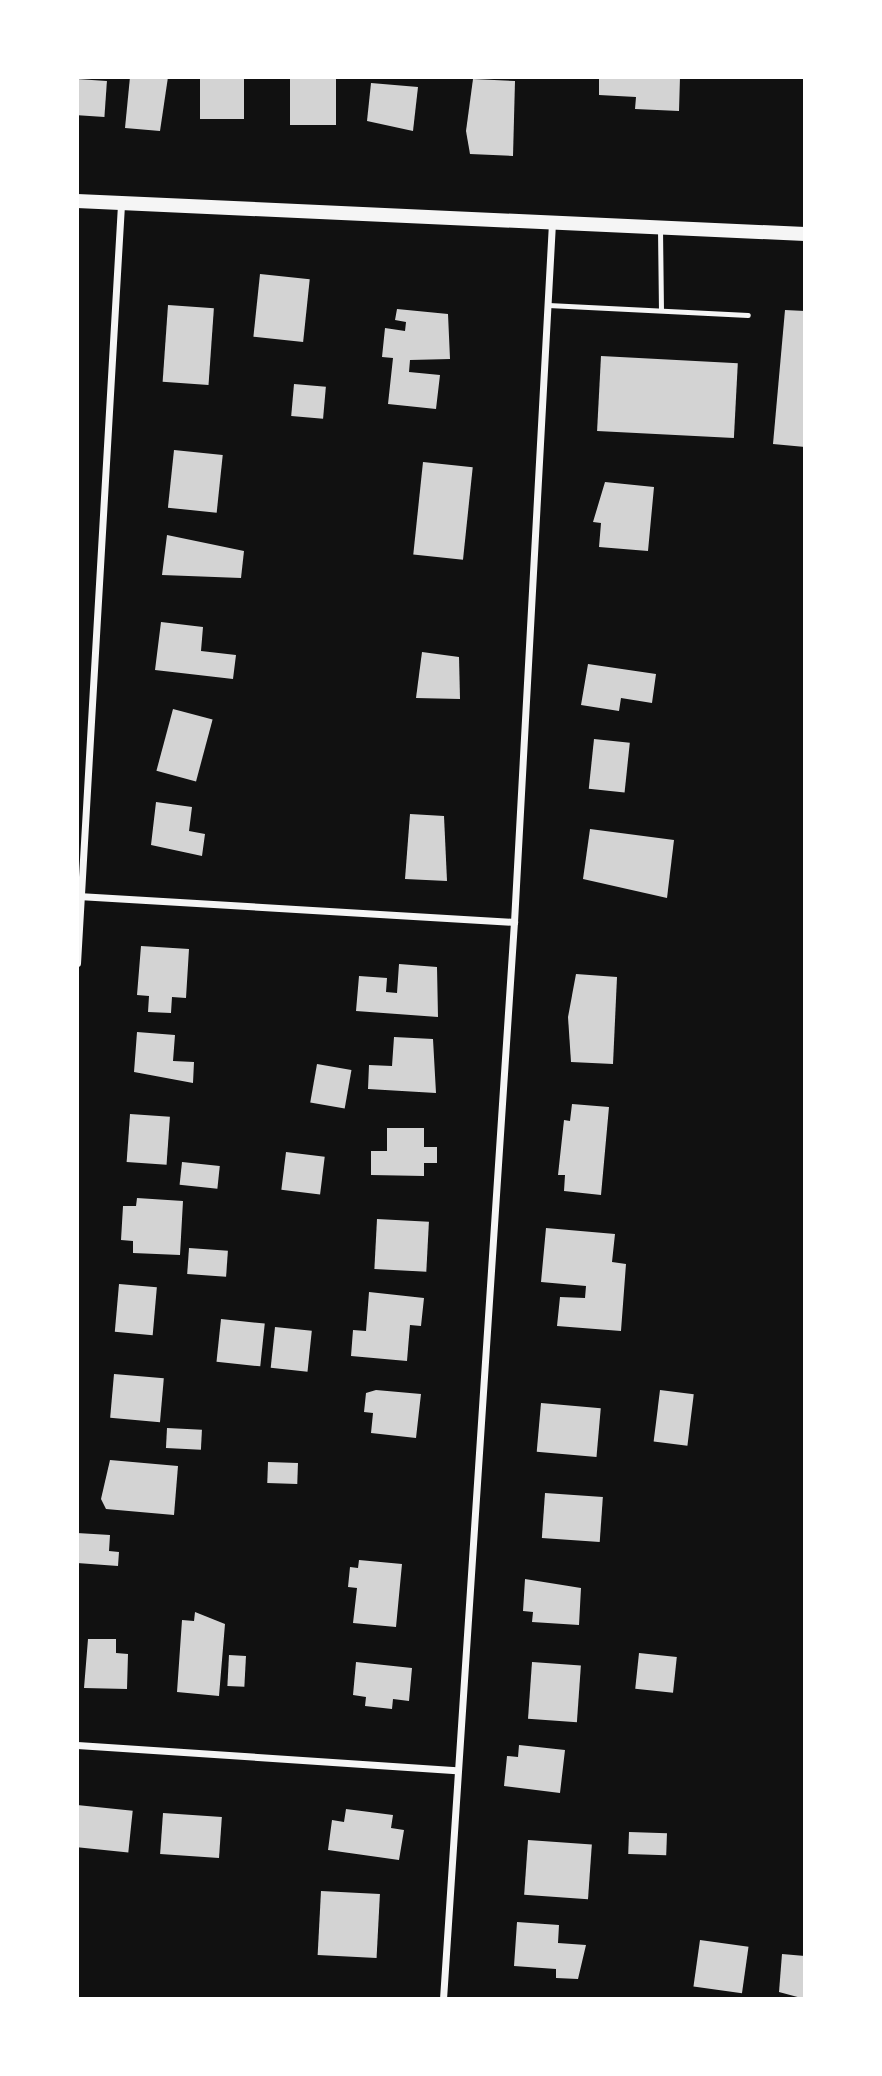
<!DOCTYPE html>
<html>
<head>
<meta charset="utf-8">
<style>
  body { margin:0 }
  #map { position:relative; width:882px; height:2076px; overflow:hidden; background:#111; font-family:Commissioner,sans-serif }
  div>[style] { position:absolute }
  .building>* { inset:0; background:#d3d3d3; transform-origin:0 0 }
  .service>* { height:5px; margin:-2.5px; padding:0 2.5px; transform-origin:2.5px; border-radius:2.5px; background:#f5f5f5 }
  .minor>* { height:7px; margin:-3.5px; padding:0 3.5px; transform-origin:3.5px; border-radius:3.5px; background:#f5f5f5 }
  .secondary>* { height:14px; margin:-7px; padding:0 7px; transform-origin:7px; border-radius:7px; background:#f5f5f5 }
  span { translate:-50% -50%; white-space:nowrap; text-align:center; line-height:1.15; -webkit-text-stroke:5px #fff; paint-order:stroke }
  .frame { position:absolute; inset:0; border:79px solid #fff; pointer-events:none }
</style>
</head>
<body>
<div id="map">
  <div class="building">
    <i style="clip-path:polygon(130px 77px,168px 77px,160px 131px,125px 128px)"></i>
    <i style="left:200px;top:77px;width:44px;height:42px"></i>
    <i style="left:290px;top:77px;width:46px;height:48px"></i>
    <i style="clip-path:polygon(599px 77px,680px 77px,679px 111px,635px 109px,636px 97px,599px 95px)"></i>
    <i style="left:77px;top:79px;width:30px;height:36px;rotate:4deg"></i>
    <i style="clip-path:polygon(473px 79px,515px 81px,513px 156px,470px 154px,466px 131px)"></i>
    <i style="clip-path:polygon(371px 83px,418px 87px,413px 131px,367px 121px)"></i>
    <i style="left:260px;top:274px;width:50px;height:63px;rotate:6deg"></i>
    <i style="left:168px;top:305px;width:46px;height:77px;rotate:4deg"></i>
    <i style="clip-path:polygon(397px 309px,448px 314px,450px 359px,410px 360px,409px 372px,440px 375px,436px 409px,388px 404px,393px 358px,382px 357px,385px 328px,405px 331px,406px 322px,395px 320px)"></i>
    <i style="clip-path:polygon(785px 310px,805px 311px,805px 447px,773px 444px)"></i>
    <i style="left:601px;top:356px;width:137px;height:75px;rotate:3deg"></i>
    <i style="left:294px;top:384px;width:32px;height:32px;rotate:5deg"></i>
    <i style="left:174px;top:450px;width:49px;height:58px;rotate:6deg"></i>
    <i style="left:423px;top:462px;width:50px;height:93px;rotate:6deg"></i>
    <i style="clip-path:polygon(605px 482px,654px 487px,648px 551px,599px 547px,601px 523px,593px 522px)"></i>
    <i style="clip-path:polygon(167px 535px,244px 551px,241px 578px,162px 575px)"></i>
    <i style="clip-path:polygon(161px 622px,203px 627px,201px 651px,236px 655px,233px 679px,155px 670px)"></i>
    <i style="clip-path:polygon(422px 652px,459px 657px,460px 699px,416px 698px)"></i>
    <i style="clip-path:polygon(588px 664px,656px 674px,652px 703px,621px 698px,619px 711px,581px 705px)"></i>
    <i style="left:173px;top:709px;width:41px;height:64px;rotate:15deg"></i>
    <i style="left:594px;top:739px;width:36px;height:50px;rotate:6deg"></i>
    <i style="clip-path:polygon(156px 802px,192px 807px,189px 831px,205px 834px,202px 856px,151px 845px)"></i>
    <i style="clip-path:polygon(410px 814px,444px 816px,447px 881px,405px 879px)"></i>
    <i style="clip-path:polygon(590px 829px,674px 840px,667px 898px,583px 879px)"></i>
    <i style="clip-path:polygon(141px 946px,189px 949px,186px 998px,172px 997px,171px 1013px,148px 1012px,149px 996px,137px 995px)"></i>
    <i style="clip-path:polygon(399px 964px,437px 967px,438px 1017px,356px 1011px,359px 976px,387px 978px,386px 992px,397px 993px)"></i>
    <i style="clip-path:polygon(576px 974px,617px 977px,613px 1064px,571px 1062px,568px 1017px)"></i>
    <i style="clip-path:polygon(137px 1032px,175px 1035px,173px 1061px,194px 1062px,193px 1083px,134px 1072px)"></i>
    <i style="clip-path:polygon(394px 1037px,433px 1039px,436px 1093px,368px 1089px,369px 1065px,392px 1066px)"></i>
    <i style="left:317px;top:1064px;width:35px;height:39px;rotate:10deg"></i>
    <i style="clip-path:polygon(572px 1104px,609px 1107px,601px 1195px,564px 1191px,565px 1175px,558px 1175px,564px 1120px,570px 1121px)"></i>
    <i style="left:130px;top:1114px;width:40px;height:48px;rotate:4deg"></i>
    <i style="clip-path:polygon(387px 1128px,424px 1128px,424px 1147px,437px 1147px,437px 1163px,424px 1163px,424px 1176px,371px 1175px,371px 1151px,387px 1151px)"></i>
    <i style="left:286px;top:1152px;width:39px;height:38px;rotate:7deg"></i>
    <i style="left:182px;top:1162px;width:38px;height:23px;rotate:6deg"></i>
    <i style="clip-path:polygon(137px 1198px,183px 1201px,180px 1255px,133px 1253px,133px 1241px,121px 1240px,123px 1206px,136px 1206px)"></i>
    <i style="left:377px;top:1219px;width:52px;height:50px;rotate:3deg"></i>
    <i style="clip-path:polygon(546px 1228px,615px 1234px,612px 1262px,626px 1264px,621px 1331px,557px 1326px,560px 1297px,585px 1298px,586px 1286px,541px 1282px)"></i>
    <i style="left:189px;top:1248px;width:39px;height:26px;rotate:4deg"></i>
    <i style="left:119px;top:1284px;width:38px;height:48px;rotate:5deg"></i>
    <i style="clip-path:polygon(369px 1292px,424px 1298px,421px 1326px,410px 1325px,407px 1361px,351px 1356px,353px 1330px,366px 1331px)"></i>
    <i style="left:221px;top:1319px;width:44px;height:43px;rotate:6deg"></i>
    <i style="left:275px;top:1327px;width:37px;height:41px;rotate:6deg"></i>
    <i style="left:114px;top:1374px;width:50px;height:44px;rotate:5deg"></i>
    <i style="clip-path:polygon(376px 1390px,421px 1394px,416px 1438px,371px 1433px,373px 1413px,364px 1412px,366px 1393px)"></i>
    <i style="left:660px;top:1390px;width:34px;height:52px;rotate:7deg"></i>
    <i style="left:541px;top:1403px;width:60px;height:49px;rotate:5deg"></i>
    <i style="left:167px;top:1428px;width:35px;height:20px;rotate:3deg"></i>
    <i style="clip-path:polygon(110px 1460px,178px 1466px,174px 1515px,106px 1509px,101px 1499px)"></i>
    <i style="left:268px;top:1462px;width:30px;height:21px;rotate:2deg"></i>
    <i style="left:545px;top:1493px;width:58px;height:45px;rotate:4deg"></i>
    <i style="clip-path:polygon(77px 1533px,110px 1535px,109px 1551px,119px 1552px,118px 1566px,77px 1563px)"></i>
    <i style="clip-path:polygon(359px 1560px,402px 1564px,396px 1627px,353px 1623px,357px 1588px,348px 1587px,350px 1567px,358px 1568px)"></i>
    <i style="clip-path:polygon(525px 1579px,581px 1588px,579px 1625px,532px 1622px,533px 1612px,523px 1611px)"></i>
    <i style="clip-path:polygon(195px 1612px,225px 1624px,219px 1696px,177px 1692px,182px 1620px,194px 1621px)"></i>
    <i style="clip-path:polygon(88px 1639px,116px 1639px,116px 1653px,128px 1654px,127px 1689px,84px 1688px)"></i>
    <i style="left:639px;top:1653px;width:38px;height:36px;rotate:6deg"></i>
    <i style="left:229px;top:1655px;width:17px;height:31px;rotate:3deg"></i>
    <i style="clip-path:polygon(356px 1662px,412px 1668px,409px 1701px,393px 1699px,392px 1709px,365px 1706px,366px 1697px,353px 1695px)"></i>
    <i style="left:532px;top:1662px;width:49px;height:57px;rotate:4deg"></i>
    <i style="clip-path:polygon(519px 1745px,565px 1750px,560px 1793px,504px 1786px,507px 1756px,518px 1757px)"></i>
    <i style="left:77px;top:1805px;width:56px;height:42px;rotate:6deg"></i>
    <i style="clip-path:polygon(346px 1809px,393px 1815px,391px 1828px,404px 1830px,399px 1860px,328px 1850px,332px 1820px,344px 1822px)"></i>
    <i style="left:163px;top:1813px;width:59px;height:41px;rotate:4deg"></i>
    <i style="left:629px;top:1832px;width:38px;height:22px;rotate:2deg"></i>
    <i style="left:528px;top:1840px;width:64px;height:55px;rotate:4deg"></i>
    <i style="left:321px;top:1891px;width:59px;height:64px;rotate:3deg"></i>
    <i style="clip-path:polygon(517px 1922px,559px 1925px,558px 1943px,586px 1945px,578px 1979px,556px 1978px,556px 1969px,514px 1966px)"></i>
    <i style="left:700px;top:1940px;width:49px;height:47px;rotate:8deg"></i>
    <i style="clip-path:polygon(782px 1954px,805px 1956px,805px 1999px,779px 1992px)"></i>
  </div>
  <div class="service">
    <i style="left:660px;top:229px;width:81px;rotate:89.3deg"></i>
    <i style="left:548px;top:305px;width:200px;rotate:2.9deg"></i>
  </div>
  <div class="minor">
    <i style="left:78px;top:896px;width:437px;rotate:3.4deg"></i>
    <i style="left:77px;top:963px;width:760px;rotate:-86.68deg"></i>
    <i style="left:77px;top:1745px;width:380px;rotate:3.8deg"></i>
    <i style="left:443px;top:1999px;width:1079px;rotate:-86.23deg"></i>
    <i style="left:514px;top:922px;width:700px;rotate:-86.89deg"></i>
  </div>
  <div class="secondary">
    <i style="left:77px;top:201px;width:729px;rotate:2.6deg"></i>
  </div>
  <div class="frame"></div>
</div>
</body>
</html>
